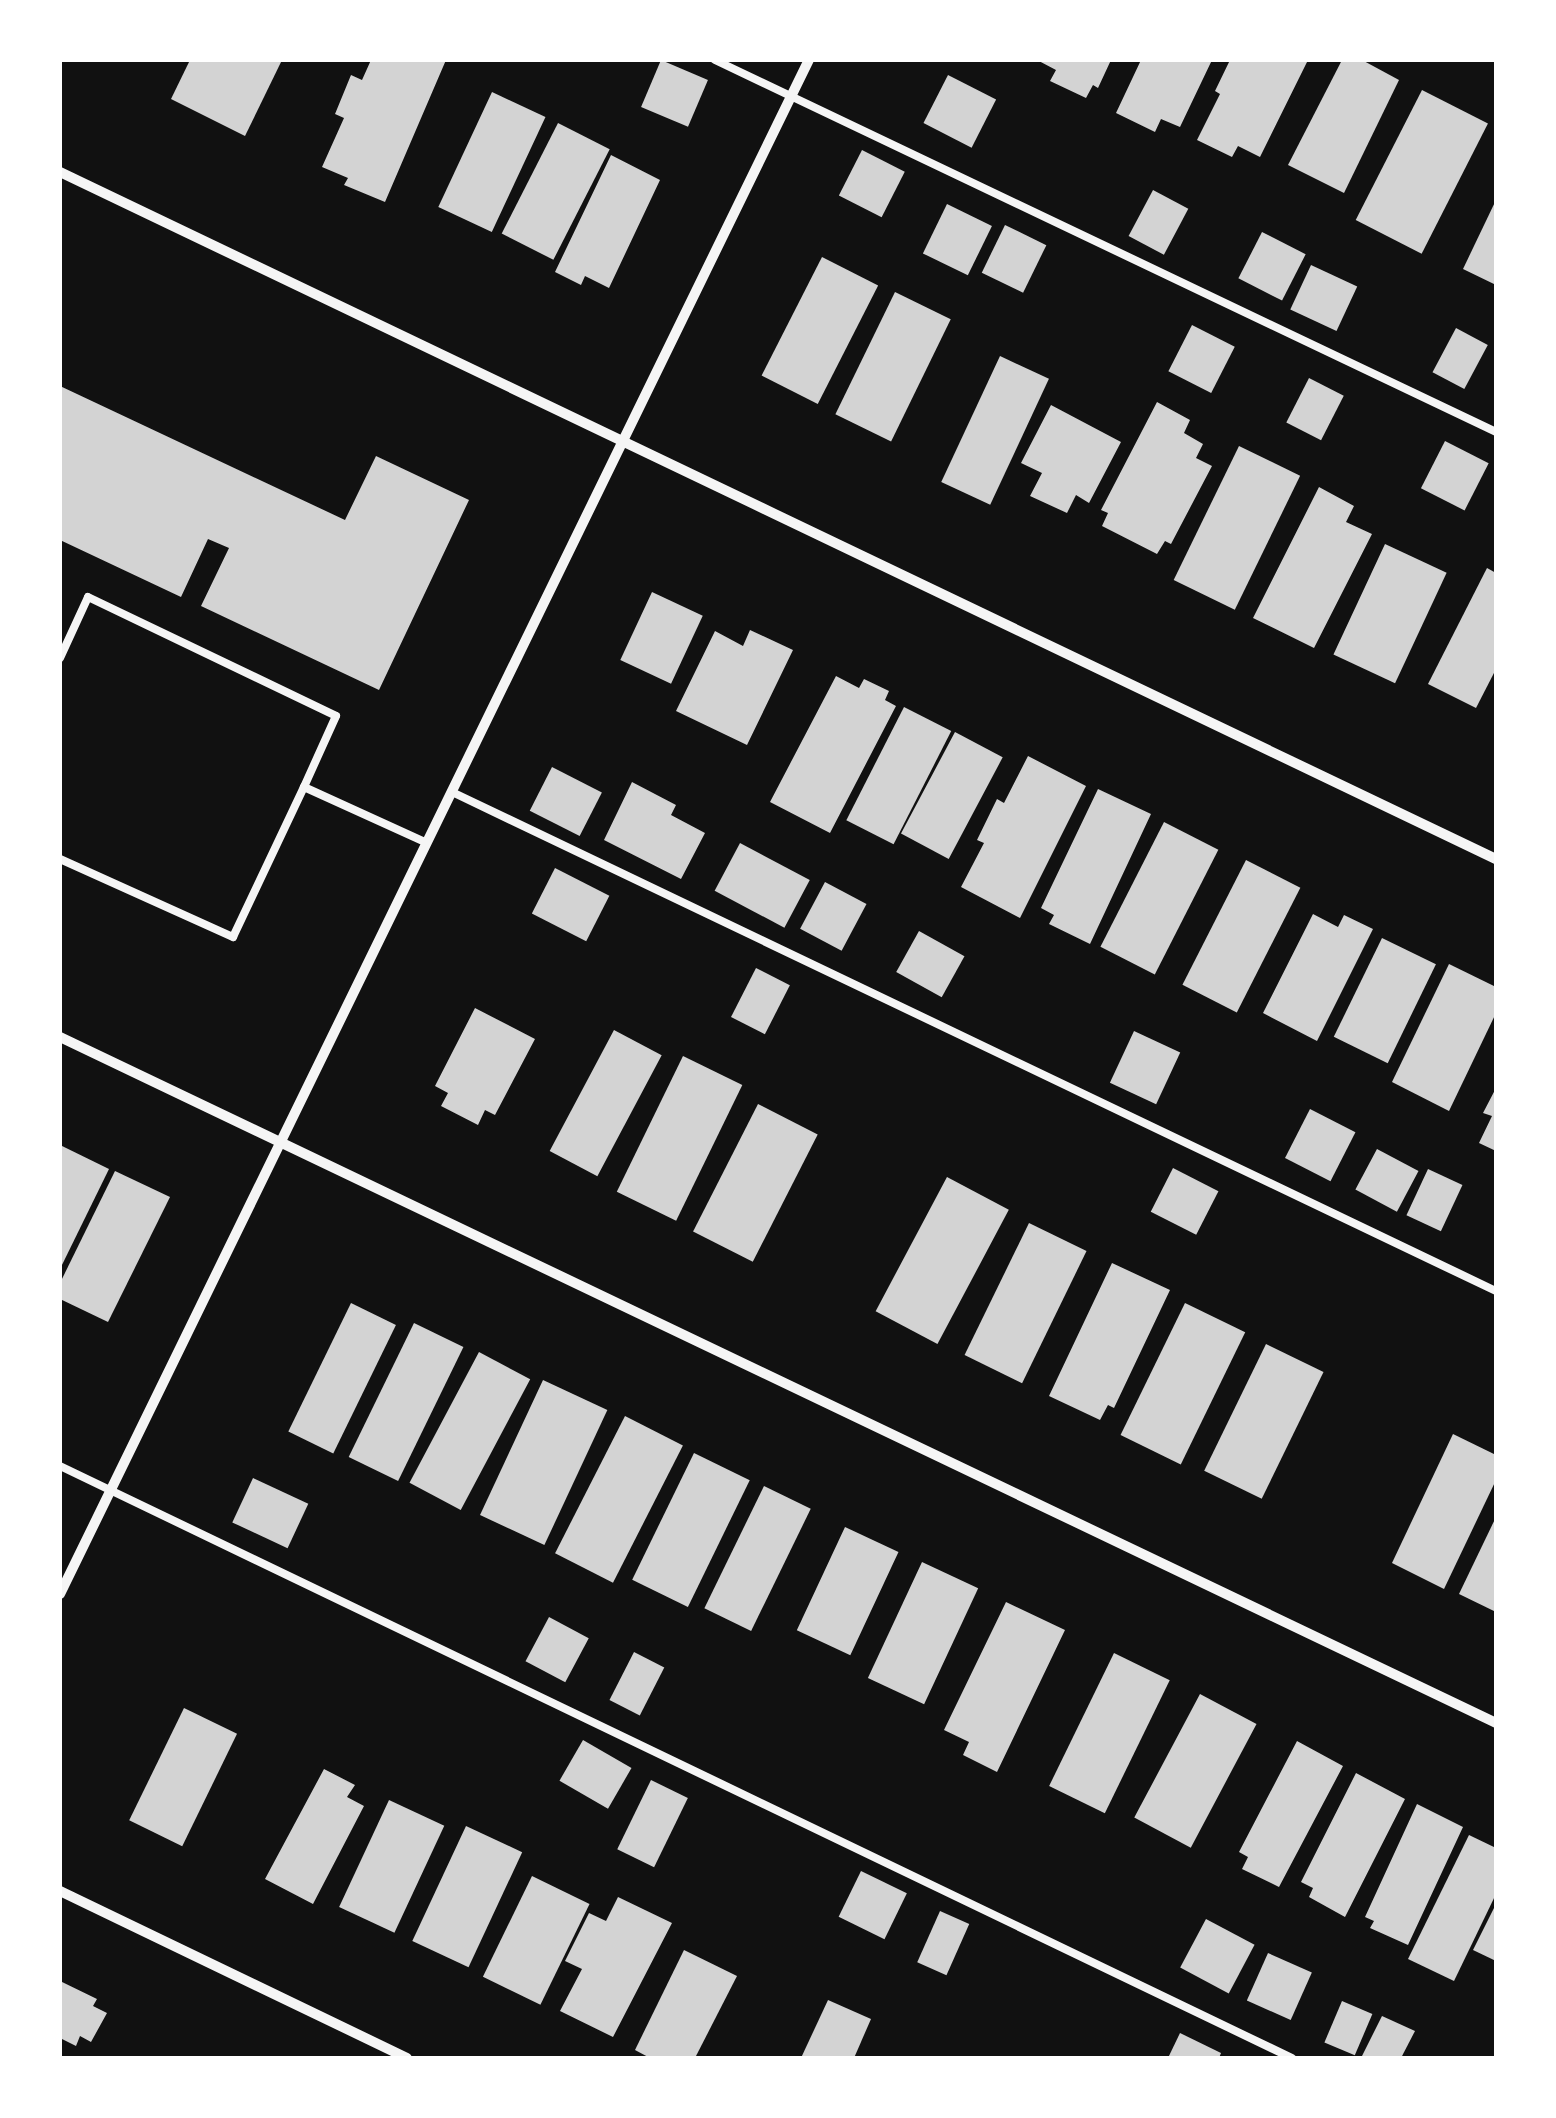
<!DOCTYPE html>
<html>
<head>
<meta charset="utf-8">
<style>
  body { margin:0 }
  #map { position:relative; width:1556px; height:2118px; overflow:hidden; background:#111; font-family:"Asap Condensed",sans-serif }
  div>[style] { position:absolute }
  .building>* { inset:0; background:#d3d3d3; transform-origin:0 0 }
  .service>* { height:8px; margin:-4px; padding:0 4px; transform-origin:4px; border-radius:4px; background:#f5f5f5 }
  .minor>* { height:10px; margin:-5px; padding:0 5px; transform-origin:5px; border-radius:5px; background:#f5f5f5 }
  span { translate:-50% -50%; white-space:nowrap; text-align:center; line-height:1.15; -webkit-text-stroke:10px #fff; paint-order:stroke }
  .frame { position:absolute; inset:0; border:62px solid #fff; pointer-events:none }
</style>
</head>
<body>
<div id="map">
  <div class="building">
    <i style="clip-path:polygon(190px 60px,282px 60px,245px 136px,171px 99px)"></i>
    <i style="clip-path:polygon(371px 60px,446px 60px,385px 202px,344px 185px,348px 178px,322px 167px,344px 118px,335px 114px,351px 75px,362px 80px)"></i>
    <i style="left:661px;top:60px;width:51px;height:51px;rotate:23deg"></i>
    <i style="clip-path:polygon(1037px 60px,1111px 60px,1098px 88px,1093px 85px,1086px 98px,1050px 81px,1056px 70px)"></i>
    <i style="clip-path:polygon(1141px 60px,1212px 60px,1180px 127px,1161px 119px,1155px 132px,1116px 113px)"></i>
    <i style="clip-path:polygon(1230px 60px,1308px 60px,1260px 157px,1238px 146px,1232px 157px,1197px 140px,1220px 94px,1215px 91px)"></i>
    <i style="clip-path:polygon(1342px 60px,1362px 60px,1399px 80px,1344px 193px,1288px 165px)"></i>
    <i style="left:948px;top:75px;width:54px;height:54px;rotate:27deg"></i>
    <i style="left:1422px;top:90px;width:74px;height:146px;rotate:27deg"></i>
    <i style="left:492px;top:92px;width:59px;height:127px;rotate:25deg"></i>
    <i style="left:558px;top:123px;width:58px;height:124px;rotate:27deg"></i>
    <i style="left:862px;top:150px;width:48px;height:51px;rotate:27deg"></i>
    <i style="clip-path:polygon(611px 155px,660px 180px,609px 288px,585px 276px,581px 285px,555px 272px)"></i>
    <i style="left:1153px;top:190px;width:40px;height:52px;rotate:28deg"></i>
    <i style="clip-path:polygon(1496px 200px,1496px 285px,1463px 269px)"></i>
    <i style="left:947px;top:204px;width:50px;height:55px;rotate:26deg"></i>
    <i style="left:1005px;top:225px;width:46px;height:53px;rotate:26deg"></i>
    <i style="left:1262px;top:232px;width:49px;height:52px;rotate:27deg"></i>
    <i style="left:822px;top:257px;width:63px;height:133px;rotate:27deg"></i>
    <i style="left:1311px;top:265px;width:51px;height:49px;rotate:25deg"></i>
    <i style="left:895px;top:292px;width:62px;height:136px;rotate:26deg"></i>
    <i style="left:1192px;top:325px;width:48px;height:52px;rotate:27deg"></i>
    <i style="left:1456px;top:328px;width:36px;height:50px;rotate:28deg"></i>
    <i style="left:1000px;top:356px;width:54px;height:139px;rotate:25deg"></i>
    <i style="left:1309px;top:378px;width:39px;height:50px;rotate:27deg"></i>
    <i style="clip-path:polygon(60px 386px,345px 520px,376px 456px,469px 500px,379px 690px,201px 606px,229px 548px,208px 539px,181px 597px,60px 540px)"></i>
    <i style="clip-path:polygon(1157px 402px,1190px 420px,1184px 433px,1203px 444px,1196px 458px,1212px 466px,1171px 544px,1165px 541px,1157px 554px,1102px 526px,1108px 513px,1101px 510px)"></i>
    <i style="clip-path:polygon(1051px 405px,1121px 442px,1089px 503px,1076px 495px,1067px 513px,1030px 496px,1042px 473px,1021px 463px)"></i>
    <i style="left:1445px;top:441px;width:49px;height:53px;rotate:27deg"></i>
    <i style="left:1239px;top:446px;width:68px;height:149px;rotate:26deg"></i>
    <i style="clip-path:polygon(1319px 487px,1354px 506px,1346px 522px,1372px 534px,1314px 648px,1253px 618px)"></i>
    <i style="left:1385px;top:544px;width:68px;height:122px;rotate:25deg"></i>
    <i style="clip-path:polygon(1487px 568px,1496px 573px,1496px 669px,1476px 708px,1428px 684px)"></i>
    <i style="left:652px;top:592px;width:56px;height:75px;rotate:25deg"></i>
    <i style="clip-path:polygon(750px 630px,793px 650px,747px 745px,676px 711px,715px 631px,743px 646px)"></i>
    <i style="clip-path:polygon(836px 676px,859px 688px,864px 679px,889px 691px,885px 700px,896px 706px,830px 833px,770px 802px)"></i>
    <i style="left:904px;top:707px;width:53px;height:127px;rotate:27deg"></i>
    <i style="left:955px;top:732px;width:54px;height:115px;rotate:28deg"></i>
    <i style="clip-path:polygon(1028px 756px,1086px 786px,1020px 918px,961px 887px,984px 843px,977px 840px,997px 799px,1004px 803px)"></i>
    <i style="left:552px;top:767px;width:56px;height:49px;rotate:27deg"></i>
    <i style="clip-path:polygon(632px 782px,676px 805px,671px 815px,705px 833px,681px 879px,604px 840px)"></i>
    <i style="clip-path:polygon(1098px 789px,1151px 814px,1090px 944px,1049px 924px,1054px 915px,1041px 908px)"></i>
    <i style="left:1164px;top:822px;width:61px;height:140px;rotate:27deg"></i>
    <i style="left:740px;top:843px;width:79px;height:54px;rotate:28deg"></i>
    <i style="left:1246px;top:860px;width:61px;height:140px;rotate:27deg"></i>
    <i style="left:555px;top:868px;width:61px;height:51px;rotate:27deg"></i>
    <i style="left:825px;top:882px;width:47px;height:53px;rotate:28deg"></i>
    <i style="clip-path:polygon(1313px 914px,1338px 927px,1344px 915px,1373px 929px,1317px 1041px,1263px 1013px)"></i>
    <i style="left:919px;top:931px;width:52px;height:47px;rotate:29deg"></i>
    <i style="left:1382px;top:938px;width:60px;height:110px;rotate:26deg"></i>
    <i style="clip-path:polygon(1449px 964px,1496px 987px,1496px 1013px,1449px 1111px,1392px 1082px)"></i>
    <i style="left:756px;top:968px;width:38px;height:55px;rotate:27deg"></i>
    <i style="clip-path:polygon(475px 1008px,535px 1039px,495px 1115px,485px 1110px,478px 1125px,441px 1106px,448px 1093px,435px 1086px)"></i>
    <i style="left:614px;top:1030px;width:54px;height:137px;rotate:28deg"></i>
    <i style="left:1134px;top:1031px;width:51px;height:57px;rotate:25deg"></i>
    <i style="left:683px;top:1056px;width:66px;height:151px;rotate:26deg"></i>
    <i style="clip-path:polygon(1496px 1088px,1496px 1151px,1479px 1143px,1492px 1116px,1483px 1113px)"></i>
    <i style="left:758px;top:1104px;width:67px;height:143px;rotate:27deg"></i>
    <i style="left:1310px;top:1109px;width:51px;height:55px;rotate:27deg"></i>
    <i style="clip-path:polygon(60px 1145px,109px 1169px,60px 1269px)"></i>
    <i style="left:1377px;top:1149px;width:47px;height:46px;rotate:28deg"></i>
    <i style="left:1173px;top:1168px;width:51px;height:49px;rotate:27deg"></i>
    <i style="left:1428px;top:1169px;width:38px;height:51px;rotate:25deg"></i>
    <i style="clip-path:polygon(115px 1171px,170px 1197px,108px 1322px,60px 1299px,60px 1283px)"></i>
    <i style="left:947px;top:1177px;width:70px;height:152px;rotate:28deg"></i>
    <i style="left:1029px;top:1223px;width:64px;height:147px;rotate:26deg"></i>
    <i style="clip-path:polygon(1112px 1263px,1170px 1290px,1114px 1408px,1108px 1405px,1100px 1420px,1049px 1396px)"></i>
    <i style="left:351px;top:1303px;width:50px;height:143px;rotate:26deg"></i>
    <i style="left:1185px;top:1303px;width:67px;height:147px;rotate:26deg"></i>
    <i style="left:414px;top:1323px;width:55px;height:149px;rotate:26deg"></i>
    <i style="left:1266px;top:1344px;width:64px;height:141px;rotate:26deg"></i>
    <i style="left:479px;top:1352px;width:58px;height:148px;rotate:28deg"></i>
    <i style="left:543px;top:1380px;width:71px;height:149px;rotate:25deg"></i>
    <i style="left:625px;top:1416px;width:65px;height:154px;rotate:27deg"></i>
    <i style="clip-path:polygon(1453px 1434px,1496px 1455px,1496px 1480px,1444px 1589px,1392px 1563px)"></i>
    <i style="left:694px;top:1453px;width:62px;height:141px;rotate:26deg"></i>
    <i style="left:253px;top:1478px;width:61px;height:49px;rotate:25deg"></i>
    <i style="left:764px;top:1486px;width:52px;height:136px;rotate:26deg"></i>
    <i style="clip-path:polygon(1496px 1517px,1496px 1612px,1459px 1594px)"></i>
    <i style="left:845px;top:1527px;width:59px;height:114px;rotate:25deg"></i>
    <i style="left:922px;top:1562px;width:62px;height:128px;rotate:25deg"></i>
    <i style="clip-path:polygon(1006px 1602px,1065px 1630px,997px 1772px,963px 1755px,969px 1742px,944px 1730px)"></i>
    <i style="left:549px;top:1617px;width:45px;height:50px;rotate:28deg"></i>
    <i style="left:634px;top:1652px;width:34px;height:54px;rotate:27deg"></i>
    <i style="left:1114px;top:1653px;width:62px;height:148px;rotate:26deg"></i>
    <i style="left:1200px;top:1694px;width:64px;height:140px;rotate:28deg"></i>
    <i style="left:184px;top:1708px;width:59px;height:125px;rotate:26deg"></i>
    <i style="left:583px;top:1740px;width:56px;height:47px;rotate:30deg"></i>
    <i style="clip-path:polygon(1297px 1741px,1343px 1766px,1279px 1887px,1242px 1869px,1248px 1857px,1239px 1852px)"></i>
    <i style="clip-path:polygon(324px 1769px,355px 1785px,347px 1797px,364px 1806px,313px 1904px,265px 1879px)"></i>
    <i style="clip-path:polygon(1356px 1773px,1405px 1799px,1345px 1917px,1309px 1897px,1313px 1888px,1301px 1882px)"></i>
    <i style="left:651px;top:1780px;width:41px;height:77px;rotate:26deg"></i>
    <i style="left:389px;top:1800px;width:61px;height:118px;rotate:25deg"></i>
    <i style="clip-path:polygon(1417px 1804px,1463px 1827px,1408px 1945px,1370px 1928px,1374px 1921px,1365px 1917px)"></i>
    <i style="left:466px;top:1826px;width:62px;height:127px;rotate:25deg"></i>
    <i style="clip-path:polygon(1469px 1835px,1496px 1848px,1496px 1894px,1454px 1981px,1408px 1959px)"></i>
    <i style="left:861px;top:1871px;width:51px;height:51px;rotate:26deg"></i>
    <i style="left:532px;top:1876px;width:64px;height:112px;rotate:26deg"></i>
    <i style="clip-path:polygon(618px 1897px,672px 1923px,613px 2037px,560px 2011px,582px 1969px,565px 1961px,589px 1913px,606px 1921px)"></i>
    <i style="clip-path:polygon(1496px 1904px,1496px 1961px,1473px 1950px)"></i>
    <i style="left:940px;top:1911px;width:32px;height:56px;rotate:24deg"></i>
    <i style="left:1206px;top:1919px;width:55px;height:55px;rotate:28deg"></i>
    <i style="clip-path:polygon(684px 1950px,737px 1976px,695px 2058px,650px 2058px,635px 2050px)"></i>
    <i style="left:1268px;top:1953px;width:48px;height:52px;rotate:24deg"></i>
    <i style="clip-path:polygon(60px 1981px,97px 1999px,93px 2006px,107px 2013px,91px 2042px,80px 2036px,76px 2046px,60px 2038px)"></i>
    <i style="clip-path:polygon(828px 2000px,871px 2019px,854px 2058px,801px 2058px)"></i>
    <i style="left:1342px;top:2001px;width:33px;height:45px;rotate:23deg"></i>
    <i style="clip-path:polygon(1382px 2016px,1415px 2031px,1401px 2058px,1361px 2058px)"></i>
    <i style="clip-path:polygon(1180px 2033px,1221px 2053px,1219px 2058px,1168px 2058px)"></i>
  </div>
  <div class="service">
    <i style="left:715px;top:60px;width:865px;rotate:25.47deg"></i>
    <i style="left:60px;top:658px;width:67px;rotate:-65.3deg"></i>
    <i style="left:88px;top:597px;width:275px;rotate:25.6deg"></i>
    <i style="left:336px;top:716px;width:78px;rotate:114.3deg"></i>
    <i style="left:304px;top:787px;width:135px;rotate:24.5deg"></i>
    <i style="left:452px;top:792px;width:1157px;rotate:25.55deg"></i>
    <i style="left:60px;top:859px;width:190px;rotate:24.3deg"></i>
    <i style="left:233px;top:937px;width:166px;rotate:-64.7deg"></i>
    <i style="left:60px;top:1466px;width:1367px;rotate:25.67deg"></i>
  </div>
  <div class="minor">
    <i style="left:60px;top:172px;width:1592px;rotate:25.57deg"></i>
    <i style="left:60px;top:1037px;width:1591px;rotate:25.53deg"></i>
    <i style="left:60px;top:1594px;width:1707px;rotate:-63.98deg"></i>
    <i style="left:60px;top:1891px;width:385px;rotate:25.7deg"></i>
  </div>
  <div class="frame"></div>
</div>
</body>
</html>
